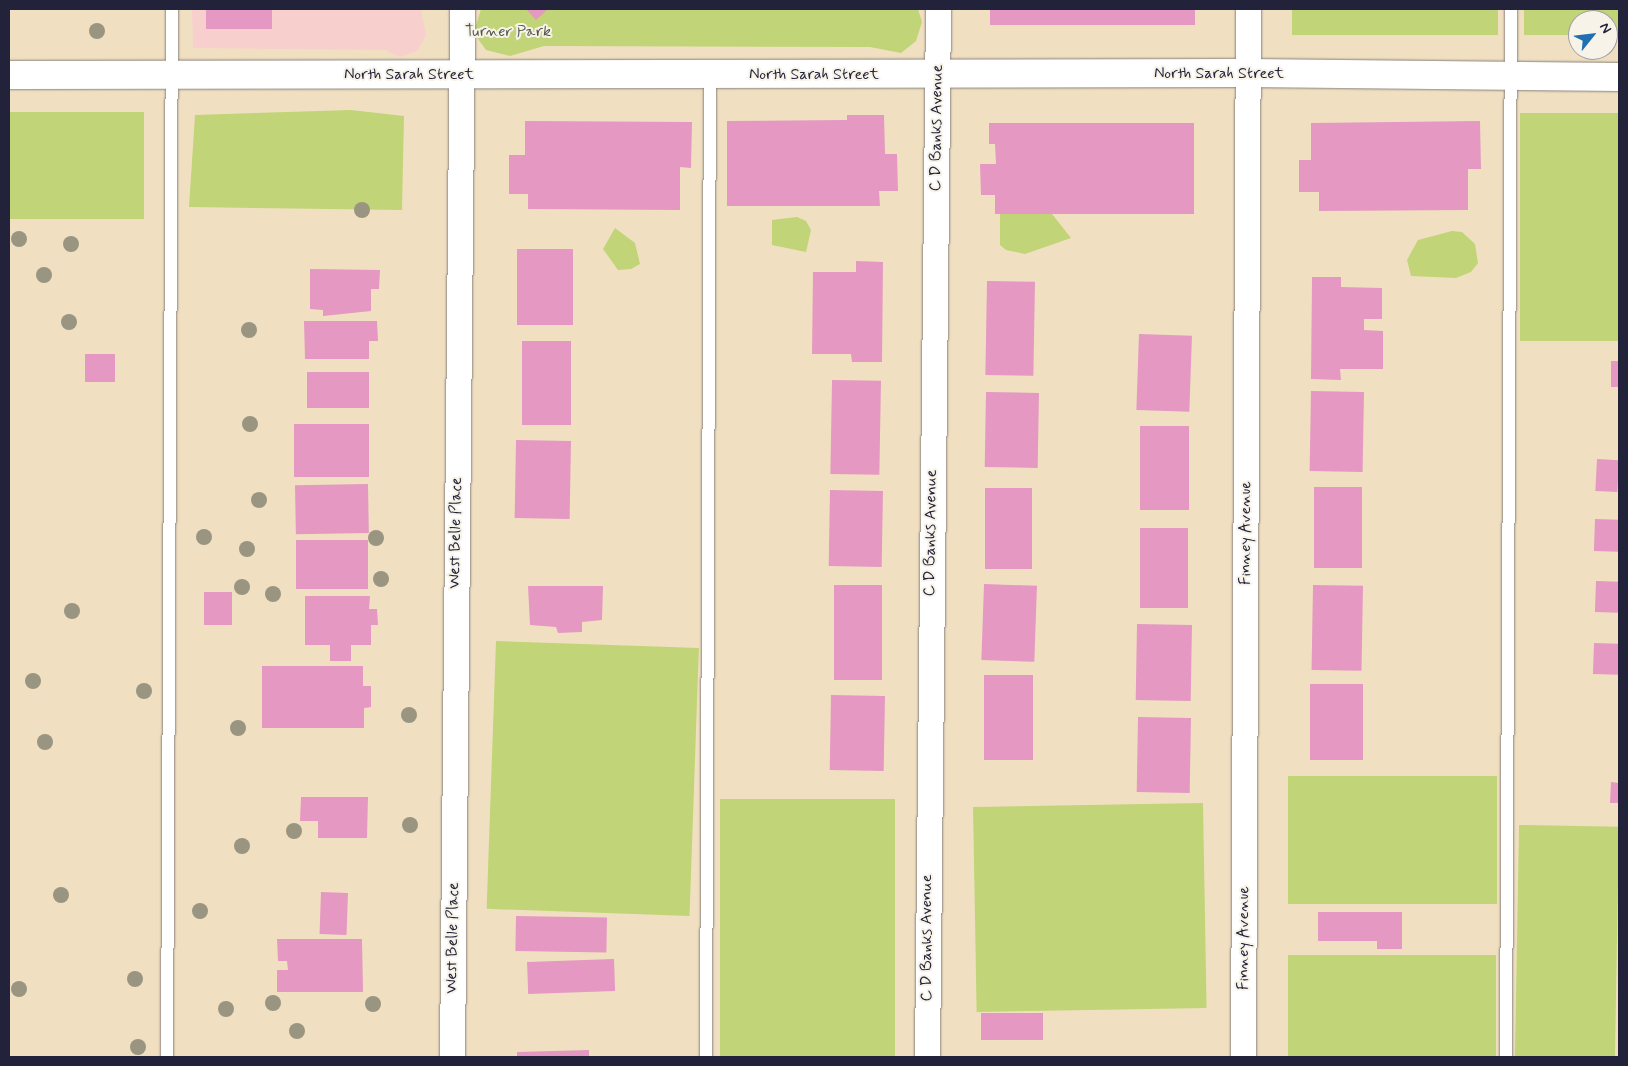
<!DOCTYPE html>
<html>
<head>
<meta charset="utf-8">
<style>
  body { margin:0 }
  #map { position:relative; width:1628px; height:1066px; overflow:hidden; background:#f0e0c1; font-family:Mynerve,sans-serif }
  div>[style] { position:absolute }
  .built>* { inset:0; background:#f7d0cd }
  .green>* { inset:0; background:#c1d477; transform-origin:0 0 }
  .building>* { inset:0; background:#e498c2; transform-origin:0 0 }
  .roads { filter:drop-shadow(0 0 1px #89817e) drop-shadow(0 0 1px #89817e) }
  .service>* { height:12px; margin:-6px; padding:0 6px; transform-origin:6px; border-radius:6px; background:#fff }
  .minor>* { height:25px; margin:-12.5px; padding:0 12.5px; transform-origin:12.5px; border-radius:12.5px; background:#fff }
  .tertiary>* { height:28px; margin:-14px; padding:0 14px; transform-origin:14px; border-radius:14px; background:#fff }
  .trees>* { width:16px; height:16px; margin:-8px; border-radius:50%; background:#999581 }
  span { translate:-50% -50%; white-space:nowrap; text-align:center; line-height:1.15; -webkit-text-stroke:4px #f7f3e8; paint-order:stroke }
  .park-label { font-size:16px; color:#52574d }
  .street-label { font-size:16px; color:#22223b }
  .frame { position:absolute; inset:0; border:10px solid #22223b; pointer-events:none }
  .north { position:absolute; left:1568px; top:10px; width:50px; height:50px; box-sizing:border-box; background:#f7f3e8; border:1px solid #a29fa3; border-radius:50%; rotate:61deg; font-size:14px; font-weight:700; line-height:20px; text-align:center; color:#22223b }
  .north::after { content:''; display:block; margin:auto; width:18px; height:22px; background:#1f6fb2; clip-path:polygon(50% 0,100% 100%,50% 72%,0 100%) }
</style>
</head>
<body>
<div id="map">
  <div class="built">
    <i style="clip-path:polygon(192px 9px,421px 9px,426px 35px,417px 51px,400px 57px,385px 50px,193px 48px)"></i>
  </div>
  <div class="green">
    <i style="clip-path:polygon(481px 9px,918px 9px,922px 22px,916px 41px,901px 53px,870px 47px,544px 46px,510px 56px,486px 50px,478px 39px,475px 29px)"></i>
    <i style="left:1292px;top:9px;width:206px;height:26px"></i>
    <i style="clip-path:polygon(1524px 9px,1619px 9px,1619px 35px,1608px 35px,1608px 20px,1578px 20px,1578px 35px,1524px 35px)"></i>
    <i style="clip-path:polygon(351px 110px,404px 116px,402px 210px,189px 207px,195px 115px)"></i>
    <i style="left:9px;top:112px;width:135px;height:107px"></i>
    <i style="left:1520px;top:113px;width:99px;height:228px"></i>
    <i style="clip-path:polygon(1000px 214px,1052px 214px,1071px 238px,1025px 254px,1006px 250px,1000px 245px)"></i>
    <i style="clip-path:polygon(797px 217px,806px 221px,811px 230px,806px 252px,772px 245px,772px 220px)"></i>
    <i style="clip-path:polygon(615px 228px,635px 243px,640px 264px,631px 269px,618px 270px,603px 249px)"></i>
    <i style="clip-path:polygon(1452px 231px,1462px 232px,1475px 244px,1478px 263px,1471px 272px,1456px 278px,1411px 276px,1407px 260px,1418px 240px)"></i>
    <i style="left:496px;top:641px;width:203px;height:268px;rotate:2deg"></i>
    <i style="left:1497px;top:776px;width:128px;height:209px;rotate:90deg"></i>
    <i style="left:720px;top:799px;width:175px;height:258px"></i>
    <i style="left:1203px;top:803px;width:205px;height:230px;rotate:89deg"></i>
    <i style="left:1519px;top:825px;width:100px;height:232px;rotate:1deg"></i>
    <i style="left:1496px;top:955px;width:102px;height:208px;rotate:90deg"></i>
  </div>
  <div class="building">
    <i style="left:206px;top:9px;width:66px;height:20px"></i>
    <i style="clip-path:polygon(526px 9px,548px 9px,536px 20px)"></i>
    <i style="left:990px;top:9px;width:205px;height:16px"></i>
    <i style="clip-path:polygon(847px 115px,884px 115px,885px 154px,897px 154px,898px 191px,879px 191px,880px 206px,727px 206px,727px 121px,847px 120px)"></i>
    <i style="clip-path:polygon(525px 121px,692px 122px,691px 168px,680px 167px,680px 210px,528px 209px,528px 194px,509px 194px,509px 155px,525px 155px)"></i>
    <i style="clip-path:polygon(1480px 121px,1481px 169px,1468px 169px,1468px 210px,1319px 211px,1319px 192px,1299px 192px,1299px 160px,1311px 160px,1311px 123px)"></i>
    <i style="clip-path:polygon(989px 123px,1194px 123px,1194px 214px,995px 214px,995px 195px,981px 195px,980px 164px,996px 164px,995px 144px,989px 144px)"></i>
    <i style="left:517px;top:249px;width:56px;height:76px"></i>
    <i style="clip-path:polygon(856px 261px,883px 262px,882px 362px,852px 362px,851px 354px,812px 354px,813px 272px,856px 272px)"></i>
    <i style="clip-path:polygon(310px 269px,380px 270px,379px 289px,371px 289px,371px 311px,323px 316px,323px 310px,310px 309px)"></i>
    <i style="clip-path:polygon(1312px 277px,1341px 277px,1341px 287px,1382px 288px,1382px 319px,1364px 319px,1364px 330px,1383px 331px,1383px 369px,1340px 369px,1341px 380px,1311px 379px)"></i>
    <i style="left:987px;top:281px;width:48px;height:94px;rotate:1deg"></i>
    <i style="clip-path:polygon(304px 321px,377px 321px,378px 341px,369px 341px,369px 359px,305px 359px)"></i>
    <i style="left:1139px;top:334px;width:53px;height:76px;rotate:2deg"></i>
    <i style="left:522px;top:341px;width:49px;height:84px"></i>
    <i style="left:85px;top:354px;width:30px;height:28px"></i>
    <i style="left:1611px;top:361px;width:8px;height:26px"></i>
    <i style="left:307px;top:372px;width:62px;height:36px"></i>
    <i style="left:832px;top:380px;width:49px;height:94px;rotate:1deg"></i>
    <i style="left:1311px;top:391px;width:53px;height:80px;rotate:1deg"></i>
    <i style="left:986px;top:392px;width:53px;height:75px;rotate:1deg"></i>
    <i style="left:294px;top:424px;width:75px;height:53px"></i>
    <i style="left:1140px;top:426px;width:49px;height:84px"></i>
    <i style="left:516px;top:440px;width:55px;height:78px;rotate:1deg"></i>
    <i style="left:1597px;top:459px;width:22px;height:32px;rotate:3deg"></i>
    <i style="left:368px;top:484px;width:49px;height:73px;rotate:89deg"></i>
    <i style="left:1314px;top:487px;width:48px;height:81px"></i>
    <i style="left:985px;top:488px;width:47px;height:81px"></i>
    <i style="left:830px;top:490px;width:53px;height:76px;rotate:1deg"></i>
    <i style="left:1595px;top:519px;width:24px;height:32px;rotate:2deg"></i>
    <i style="left:1140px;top:528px;width:48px;height:80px"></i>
    <i style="left:296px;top:540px;width:72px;height:49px"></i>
    <i style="left:1596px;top:581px;width:23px;height:31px;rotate:2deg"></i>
    <i style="left:984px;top:584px;width:53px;height:76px;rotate:2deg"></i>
    <i style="left:834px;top:585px;width:48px;height:95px"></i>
    <i style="left:1313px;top:585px;width:50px;height:85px;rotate:1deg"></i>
    <i style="clip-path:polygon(528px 586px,603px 586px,602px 620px,582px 622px,582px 632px,558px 633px,556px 627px,530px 625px)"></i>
    <i style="left:204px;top:592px;width:28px;height:33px"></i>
    <i style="clip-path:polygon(305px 596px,370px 596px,369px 609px,377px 609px,378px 625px,371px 625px,371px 645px,351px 645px,351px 661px,330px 661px,330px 645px,305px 645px)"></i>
    <i style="left:1137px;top:624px;width:55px;height:76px;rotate:1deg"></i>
    <i style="left:1594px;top:643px;width:25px;height:31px;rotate:2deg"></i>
    <i style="clip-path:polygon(262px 666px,363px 666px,363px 686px,371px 686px,371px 707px,364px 708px,364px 728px,262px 728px)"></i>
    <i style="left:984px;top:675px;width:49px;height:85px"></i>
    <i style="left:1310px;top:684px;width:53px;height:76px"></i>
    <i style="left:831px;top:695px;width:54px;height:75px;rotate:1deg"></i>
    <i style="left:1138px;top:717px;width:53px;height:75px;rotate:1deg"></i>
    <i style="clip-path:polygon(1611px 782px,1619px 783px,1619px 803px,1610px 803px)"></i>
    <i style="clip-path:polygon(301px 797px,368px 797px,367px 838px,318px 838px,318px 821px,300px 821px)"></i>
    <i style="left:321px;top:892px;width:27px;height:42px;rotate:2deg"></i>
    <i style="clip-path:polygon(1318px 912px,1402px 912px,1402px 949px,1377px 949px,1377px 941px,1318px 941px)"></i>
    <i style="left:516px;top:916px;width:91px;height:35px;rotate:1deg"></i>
    <i style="clip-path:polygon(277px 939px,362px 939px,363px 992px,277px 992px,277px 970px,288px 970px,287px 961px,278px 961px)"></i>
    <i style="left:614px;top:959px;width:32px;height:87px;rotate:88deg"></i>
    <i style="left:981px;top:1013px;width:62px;height:27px"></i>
    <i style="clip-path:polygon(589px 1050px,589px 1057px,517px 1057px,517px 1052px)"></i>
  </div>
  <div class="roads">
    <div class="service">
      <i style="left:167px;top:1057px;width:1048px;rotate:-89.73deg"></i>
      <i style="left:706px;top:1057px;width:981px;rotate:-89.77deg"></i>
      <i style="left:1506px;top:1057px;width:1048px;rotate:-89.73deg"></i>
    </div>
    <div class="minor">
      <i style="left:452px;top:1057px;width:1048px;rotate:-89.45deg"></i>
      <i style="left:927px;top:1057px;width:1048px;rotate:-89.4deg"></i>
      <i style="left:1243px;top:1057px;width:1048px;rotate:-89.73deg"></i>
    </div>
    <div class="tertiary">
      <i style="left:9px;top:75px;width:1239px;rotate:-0.09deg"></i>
      <i style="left:1248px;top:73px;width:371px;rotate:0.6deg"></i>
    </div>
  </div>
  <div class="trees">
    <i style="left:97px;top:31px"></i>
    <i style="left:362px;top:210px"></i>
    <i style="left:19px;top:239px"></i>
    <i style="left:71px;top:244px"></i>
    <i style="left:44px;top:275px"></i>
    <i style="left:69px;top:322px"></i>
    <i style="left:249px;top:330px"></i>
    <i style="left:250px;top:424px"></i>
    <i style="left:259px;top:500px"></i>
    <i style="left:204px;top:537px"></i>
    <i style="left:376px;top:538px"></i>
    <i style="left:247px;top:549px"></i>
    <i style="left:381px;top:579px"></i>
    <i style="left:242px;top:587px"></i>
    <i style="left:273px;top:594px"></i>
    <i style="left:72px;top:611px"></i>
    <i style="left:33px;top:681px"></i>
    <i style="left:144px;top:691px"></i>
    <i style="left:409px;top:715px"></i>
    <i style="left:238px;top:728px"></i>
    <i style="left:45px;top:742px"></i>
    <i style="left:410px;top:825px"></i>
    <i style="left:294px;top:831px"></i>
    <i style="left:242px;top:846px"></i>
    <i style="left:61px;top:895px"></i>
    <i style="left:200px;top:911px"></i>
    <i style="left:135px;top:979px"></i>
    <i style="left:19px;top:989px"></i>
    <i style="left:273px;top:1003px"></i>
    <i style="left:373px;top:1004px"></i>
    <i style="left:226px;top:1009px"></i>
    <i style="left:297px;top:1031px"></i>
    <i style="left:138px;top:1047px"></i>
  </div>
  <div class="park-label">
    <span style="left:508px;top:32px">Turner Park</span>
  </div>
  <div class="street-label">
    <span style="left:1219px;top:74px">North Sarah Street</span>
    <span style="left:409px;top:75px">North Sarah Street</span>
    <span style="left:814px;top:75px">North Sarah Street</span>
    <span style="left:937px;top:128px;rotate:-89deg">C D Banks Avenue</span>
    <span style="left:456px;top:533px;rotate:-89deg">West Belle Place</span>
    <span style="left:931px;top:533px;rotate:-89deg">C D Banks Avenue</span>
    <span style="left:1246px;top:533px;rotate:-90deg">Finney Avenue</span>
    <span style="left:453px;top:938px;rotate:-89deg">West Belle Place</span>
    <span style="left:927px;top:938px;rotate:-90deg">C D Banks Avenue</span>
    <span style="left:1244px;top:938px;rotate:-90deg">Finney Avenue</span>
  </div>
  <div class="frame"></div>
  <div class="north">N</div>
</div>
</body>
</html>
